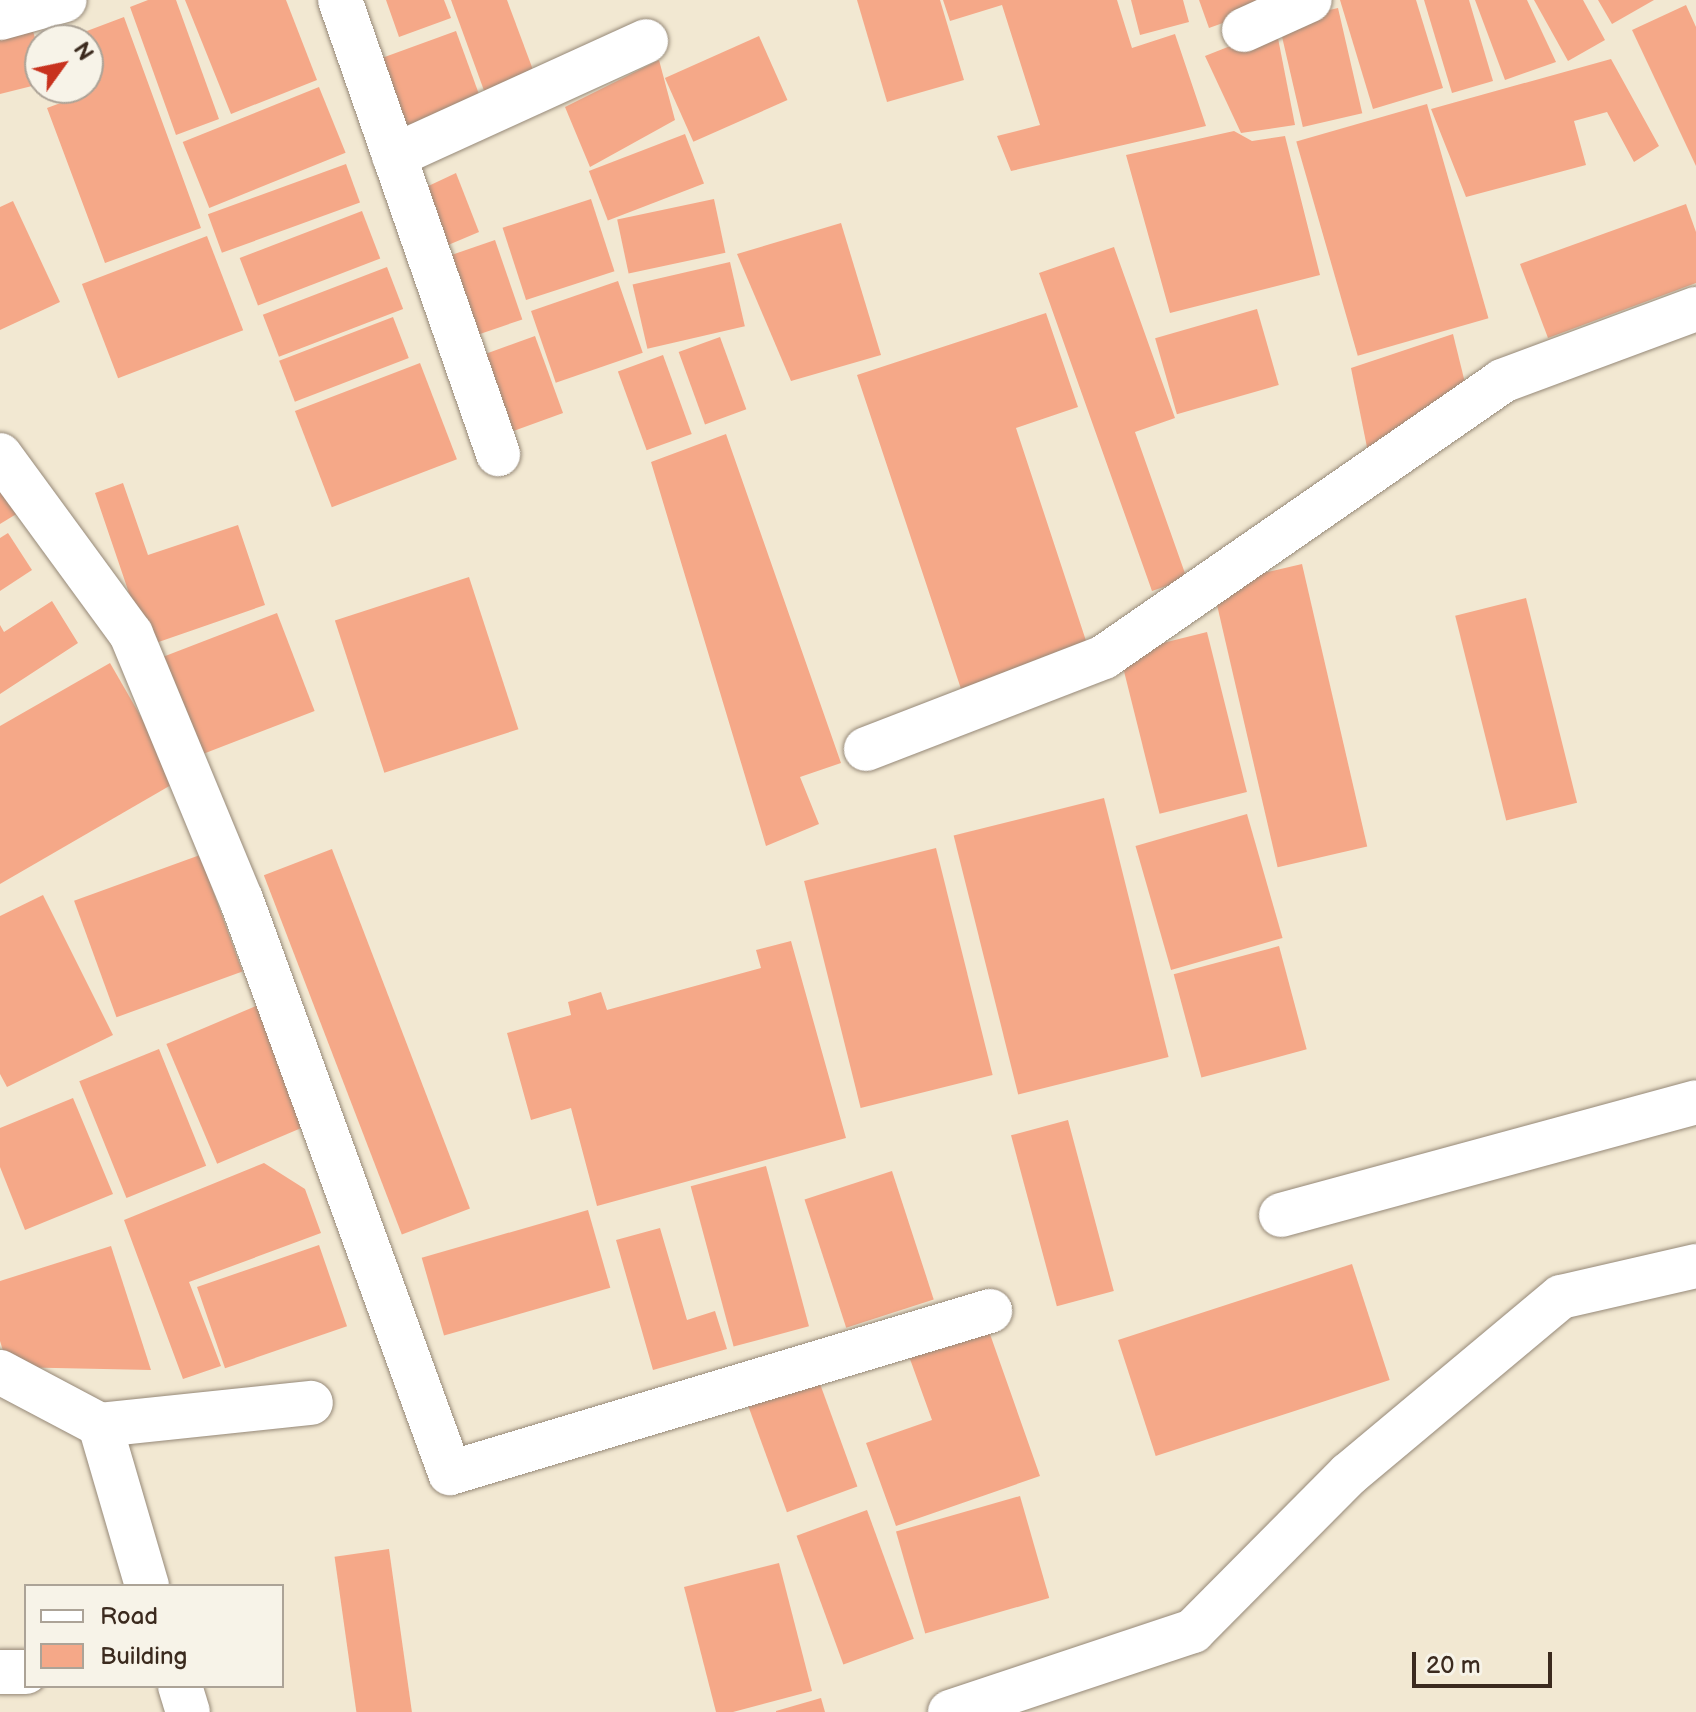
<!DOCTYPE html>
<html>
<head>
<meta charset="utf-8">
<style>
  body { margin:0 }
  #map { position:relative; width:1696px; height:1712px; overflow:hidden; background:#f2e8d2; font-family:"Balsamiq Sans",sans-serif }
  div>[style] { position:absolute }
  .building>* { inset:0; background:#f5a888; transform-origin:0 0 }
  .roads { filter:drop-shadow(0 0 2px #968978) drop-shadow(0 0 2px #968978) }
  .minor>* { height:44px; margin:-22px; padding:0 22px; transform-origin:22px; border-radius:22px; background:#fff }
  span { translate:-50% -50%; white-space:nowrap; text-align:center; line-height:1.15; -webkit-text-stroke:7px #f7f3e8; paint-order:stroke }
  .legend { position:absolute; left:24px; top:1584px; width:260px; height:104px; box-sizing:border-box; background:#f7f3e8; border:2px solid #aca397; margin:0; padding:10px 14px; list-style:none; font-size:24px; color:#3b2a1e }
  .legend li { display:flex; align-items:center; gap:16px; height:40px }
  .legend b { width:40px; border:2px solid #aca397 }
  .north { position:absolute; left:24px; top:24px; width:80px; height:80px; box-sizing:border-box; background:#f7f3e8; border:2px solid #aca397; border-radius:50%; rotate:57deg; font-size:22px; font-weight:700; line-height:32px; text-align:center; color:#3b2a1e }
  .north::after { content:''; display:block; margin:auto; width:28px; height:36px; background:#c8321e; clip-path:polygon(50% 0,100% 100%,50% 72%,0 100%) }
  .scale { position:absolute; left:1412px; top:1652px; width:140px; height:36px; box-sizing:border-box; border:4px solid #3b2a1e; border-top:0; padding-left:10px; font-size:24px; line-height:28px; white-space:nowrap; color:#3b2a1e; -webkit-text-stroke:6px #f7f3e8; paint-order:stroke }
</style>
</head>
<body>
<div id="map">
  <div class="building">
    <i style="clip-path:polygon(148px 0,176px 0,219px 119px,176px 135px,130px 7px)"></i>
    <i style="clip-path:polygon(185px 0,286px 0,317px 80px,231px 114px)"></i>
    <i style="clip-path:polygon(386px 0,444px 0,451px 18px,399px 37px)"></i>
    <i style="clip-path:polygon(451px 0,507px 0,536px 78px,486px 96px)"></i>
    <i style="clip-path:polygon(857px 0,940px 0,964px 80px,887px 102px)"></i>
    <i style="clip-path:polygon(943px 0,1117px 0,1132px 48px,1175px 34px,1206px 126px,1011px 171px,997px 136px,1040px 125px,1002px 5px,950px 21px)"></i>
    <i style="clip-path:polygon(1131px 0,1183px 0,1189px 22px,1140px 35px)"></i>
    <i style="clip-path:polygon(1199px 0,1256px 0,1259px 10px,1209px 28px)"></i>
    <i style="clip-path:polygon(1340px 0,1416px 0,1443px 88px,1373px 109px)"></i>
    <i style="clip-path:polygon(1424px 0,1469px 0,1493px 81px,1452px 93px)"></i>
    <i style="clip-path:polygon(1475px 0,1527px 0,1556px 62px,1505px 80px)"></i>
    <i style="clip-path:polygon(1534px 0,1583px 0,1605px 40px,1568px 61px)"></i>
    <i style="clip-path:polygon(1598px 0,1654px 0,1612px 24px)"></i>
    <i style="clip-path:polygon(1686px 5px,1696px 27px,1696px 166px,1632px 30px)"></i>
    <i style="left:1338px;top:8px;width:108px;height:61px;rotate:77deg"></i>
    <i style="clip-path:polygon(124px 17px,201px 228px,105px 263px,47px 108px,82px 95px,80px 88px,88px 88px,88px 40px,63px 40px)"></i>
    <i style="clip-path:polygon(1276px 28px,1295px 125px,1241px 133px,1205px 56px)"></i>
    <i style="clip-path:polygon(33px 31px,40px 56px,40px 84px,0 94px,0 40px)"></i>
    <i style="left:456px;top:31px;width:83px;height:92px;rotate:70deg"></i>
    <i style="left:759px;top:36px;width:70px;height:103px;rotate:66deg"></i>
    <i style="clip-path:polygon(1611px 59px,1659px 146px,1634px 162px,1607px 112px,1574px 121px,1586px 165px,1466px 197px,1431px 109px)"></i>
    <i style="clip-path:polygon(659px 60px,675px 120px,590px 167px,565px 107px)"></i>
    <i style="left:319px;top:87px;width:71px;height:147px;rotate:68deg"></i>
    <i style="left:1427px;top:104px;width:223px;height:136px;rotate:74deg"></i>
    <i style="clip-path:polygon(1234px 131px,1252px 141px,1285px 136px,1320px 275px,1170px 313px,1126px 155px)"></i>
    <i style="left:685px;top:134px;width:53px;height:103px;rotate:69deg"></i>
    <i style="left:346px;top:164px;width:41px;height:147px;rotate:70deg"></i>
    <i style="clip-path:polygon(456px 173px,479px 232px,441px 248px,422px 189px)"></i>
    <i style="left:591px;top:199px;width:76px;height:93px;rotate:72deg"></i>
    <i style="left:714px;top:199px;width:55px;height:99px;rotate:78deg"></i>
    <i style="clip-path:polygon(13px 201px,60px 302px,0 330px,0 207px)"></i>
    <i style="clip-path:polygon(1686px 204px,1696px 232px,1696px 283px,1548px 338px,1520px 264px)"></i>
    <i style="left:362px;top:211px;width:51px;height:131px;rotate:69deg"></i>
    <i style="clip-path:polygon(841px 223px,881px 355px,791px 381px,737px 254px)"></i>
    <i style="left:207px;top:236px;width:101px;height:134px;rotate:69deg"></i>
    <i style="left:495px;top:240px;width:84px;height:58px;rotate:71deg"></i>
    <i style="clip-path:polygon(1114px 247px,1175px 418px,1135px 432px,1187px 579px,1152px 591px,1039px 273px)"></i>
    <i style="left:730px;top:262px;width:66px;height:100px;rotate:77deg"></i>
    <i style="left:387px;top:267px;width:45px;height:133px;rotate:69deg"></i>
    <i style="left:618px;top:281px;width:76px;height:92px;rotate:71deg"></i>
    <i style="left:1257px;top:309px;width:79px;height:106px;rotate:74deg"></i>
    <i style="clip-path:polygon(1046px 313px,1078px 407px,1016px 428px,1091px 656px,964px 698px,857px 375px)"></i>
    <i style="left:393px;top:317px;width:44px;height:122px;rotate:69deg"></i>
    <i style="clip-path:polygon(1453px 334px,1468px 395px,1371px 467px,1351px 368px)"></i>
    <i style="left:535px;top:336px;width:82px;height:61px;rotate:70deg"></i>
    <i style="left:720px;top:337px;width:77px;height:44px;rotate:70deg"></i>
    <i style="left:663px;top:355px;width:84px;height:48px;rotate:70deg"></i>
    <i style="left:420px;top:363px;width:103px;height:134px;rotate:69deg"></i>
    <i style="clip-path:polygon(726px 434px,841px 763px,800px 777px,819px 824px,766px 846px,651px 462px)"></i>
    <i style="clip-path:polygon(123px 483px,148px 555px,238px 525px,265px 605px,147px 646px,95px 493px)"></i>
    <i style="clip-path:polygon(0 484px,18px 513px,0 524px)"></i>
    <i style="clip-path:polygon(8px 533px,32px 570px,0 591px,0 538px)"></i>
    <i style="left:1302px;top:564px;width:290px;height:92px;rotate:77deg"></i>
    <i style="left:469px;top:577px;width:160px;height:141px;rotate:72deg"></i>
    <i style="left:1526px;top:598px;width:211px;height:73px;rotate:76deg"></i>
    <i style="clip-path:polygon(52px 601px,78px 643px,0 694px,0 625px,4px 632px)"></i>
    <i style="left:277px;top:613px;width:105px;height:135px;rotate:69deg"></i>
    <i style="left:1207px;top:632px;width:165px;height:90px;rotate:76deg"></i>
    <i style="clip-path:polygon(110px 663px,178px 781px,0 884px,0 726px)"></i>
    <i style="left:1104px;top:798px;width:267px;height:155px;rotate:76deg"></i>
    <i style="left:1247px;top:814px;width:129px;height:116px;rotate:74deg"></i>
    <i style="left:936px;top:848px;width:234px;height:136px;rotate:76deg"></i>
    <i style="left:332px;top:849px;width:385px;height:73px;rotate:69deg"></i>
    <i style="left:200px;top:855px;width:124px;height:134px;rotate:70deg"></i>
    <i style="clip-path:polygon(43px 895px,113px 1035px,7px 1087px,0 1074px,0 916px)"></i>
    <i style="clip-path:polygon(791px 941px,846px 1138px,597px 1206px,571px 1108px,531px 1120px,507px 1033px,571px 1015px,568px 1002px,601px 992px,607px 1010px,761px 968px,756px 950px)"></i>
    <i style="left:1279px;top:946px;width:107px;height:109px;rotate:75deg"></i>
    <i style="left:263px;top:1003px;width:130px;height:105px;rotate:67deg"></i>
    <i style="left:159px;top:1049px;width:126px;height:86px;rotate:68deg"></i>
    <i style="clip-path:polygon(73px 1098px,113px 1194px,25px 1230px,0 1167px,0 1128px)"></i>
    <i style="left:1068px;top:1120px;width:177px;height:59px;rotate:75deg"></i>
    <i style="clip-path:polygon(264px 1163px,305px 1189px,321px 1233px,189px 1282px,221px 1366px,183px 1379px,124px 1220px)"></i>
    <i style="left:766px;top:1166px;width:166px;height:78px;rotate:75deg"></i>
    <i style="left:892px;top:1171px;width:135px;height:92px;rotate:72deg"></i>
    <i style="left:588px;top:1210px;width:81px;height:173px;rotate:74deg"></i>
    <i style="clip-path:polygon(660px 1228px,687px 1320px,715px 1311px,727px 1349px,653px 1370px,616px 1240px)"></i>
    <i style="left:319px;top:1245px;width:86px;height:129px;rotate:71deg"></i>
    <i style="clip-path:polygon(111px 1246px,151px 1370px,8px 1367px,0 1341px,0 1281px)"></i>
    <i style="left:1352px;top:1264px;width:122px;height:246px;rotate:72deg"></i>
    <i style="clip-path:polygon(985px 1320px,1040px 1476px,896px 1526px,866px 1443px,932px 1420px,906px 1348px)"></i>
    <i style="left:815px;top:1370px;width:124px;height:75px;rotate:70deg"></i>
    <i style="left:1020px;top:1496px;width:106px;height:129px;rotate:74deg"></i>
    <i style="left:867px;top:1510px;width:137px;height:75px;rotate:70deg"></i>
    <i style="left:389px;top:1549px;width:165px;height:55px;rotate:82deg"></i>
    <i style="clip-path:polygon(779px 1563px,812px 1691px,733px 1712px,716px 1712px,684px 1587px)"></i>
    <i style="clip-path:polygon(821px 1698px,825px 1712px,776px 1712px,776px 1711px)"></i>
  </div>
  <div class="roads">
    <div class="minor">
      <i style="left:340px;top:0;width:481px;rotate:70.8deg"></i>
      <i style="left:0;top:18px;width:67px;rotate:-15.5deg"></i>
      <i style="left:1244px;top:30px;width:72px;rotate:-24.4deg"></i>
      <i style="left:394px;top:156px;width:277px;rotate:-24.5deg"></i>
      <i style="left:0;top:455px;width:222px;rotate:53.8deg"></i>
      <i style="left:131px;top:634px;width:287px;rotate:67.5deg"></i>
      <i style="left:241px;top:899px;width:611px;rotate:69.99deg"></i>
      <i style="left:450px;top:1473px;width:564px;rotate:-16.7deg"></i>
      <i style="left:866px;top:749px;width:255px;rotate:-21.1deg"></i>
      <i style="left:1104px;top:657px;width:484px;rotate:-34.7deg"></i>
      <i style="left:1502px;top:381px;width:207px;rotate:-20.4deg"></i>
      <i style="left:1281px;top:1215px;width:430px;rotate:-15.2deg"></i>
      <i style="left:0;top:1372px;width:113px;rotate:27.9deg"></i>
      <i style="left:100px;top:1425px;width:212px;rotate:-6deg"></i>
      <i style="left:100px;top:1425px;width:168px;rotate:73.7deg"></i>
      <i style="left:0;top:1672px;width:26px"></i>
      <i style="left:180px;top:1686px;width:27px;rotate:73deg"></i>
      <i style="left:950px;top:1712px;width:256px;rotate:-18.4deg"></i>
      <i style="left:1193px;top:1631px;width:221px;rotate:-45.2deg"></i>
      <i style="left:1349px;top:1474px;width:276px;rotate:-39.9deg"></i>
      <i style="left:1561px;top:1297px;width:139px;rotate:-12.9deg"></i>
    </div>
  </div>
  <ul class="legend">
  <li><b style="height:10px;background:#fff"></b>Road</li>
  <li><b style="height:22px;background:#f5a888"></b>Building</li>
  </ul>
  <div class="north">N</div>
  <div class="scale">20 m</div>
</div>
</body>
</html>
